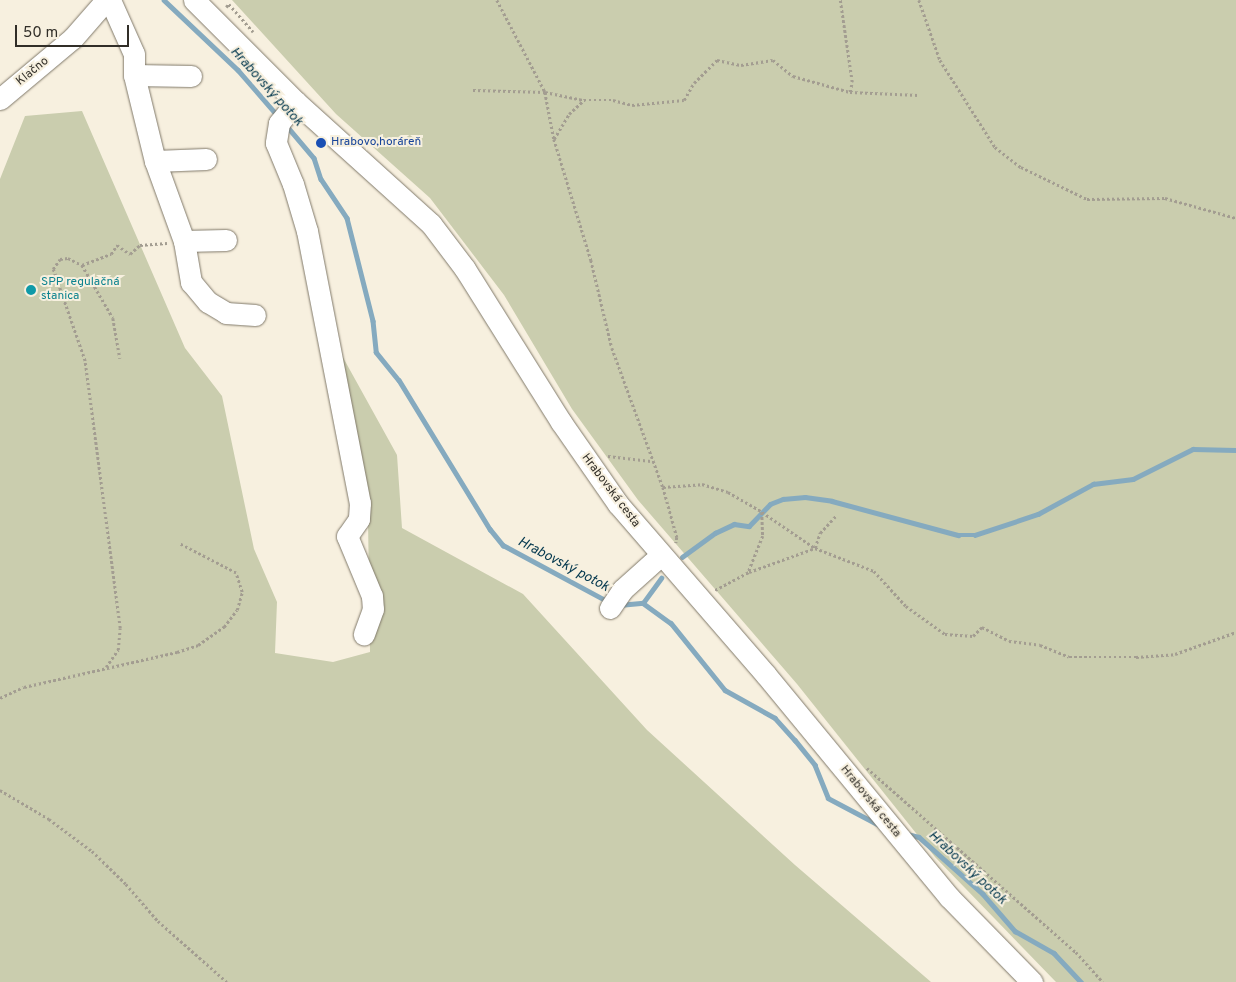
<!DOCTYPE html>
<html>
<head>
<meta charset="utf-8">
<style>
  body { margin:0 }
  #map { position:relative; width:1236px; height:982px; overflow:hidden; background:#f7f0df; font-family:Overpass,sans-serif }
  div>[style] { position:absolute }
  .green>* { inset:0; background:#cacdae }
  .stream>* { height:4.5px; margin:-2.25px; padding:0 2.25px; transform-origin:2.25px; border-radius:2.25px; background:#85aabf }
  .path>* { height:2.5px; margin-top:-1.25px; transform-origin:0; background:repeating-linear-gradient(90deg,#a39d91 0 2.5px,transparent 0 5px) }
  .roads { filter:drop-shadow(0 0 1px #80796a) drop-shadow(0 0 1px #80796a) }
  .minor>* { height:21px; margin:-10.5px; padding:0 10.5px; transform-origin:10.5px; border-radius:10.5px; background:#fff }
  .dots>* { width:14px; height:14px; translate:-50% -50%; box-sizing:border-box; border:2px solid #f7f0df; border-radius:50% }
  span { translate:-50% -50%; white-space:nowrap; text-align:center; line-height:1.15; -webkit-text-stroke:4px #f7f0df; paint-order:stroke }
  .street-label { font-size:12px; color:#312e28 }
  .transit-label { font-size:12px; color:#164399 }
  .left { translate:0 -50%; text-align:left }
  .culture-label { font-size:12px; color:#0d838f }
  .water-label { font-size:14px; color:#04384e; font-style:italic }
  .scale { position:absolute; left:15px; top:25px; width:114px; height:22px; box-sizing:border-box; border:2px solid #312e28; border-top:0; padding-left:6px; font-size:15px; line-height:18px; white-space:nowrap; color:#312e28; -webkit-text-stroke:4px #f7f0df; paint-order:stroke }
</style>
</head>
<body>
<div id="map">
  <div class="green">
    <i style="clip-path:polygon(232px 0,1236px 0,1236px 982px,1056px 982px,935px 857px,797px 684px,638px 500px,572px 409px,504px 295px,430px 198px,336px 114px)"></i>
    <i style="clip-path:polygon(82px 111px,185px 348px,222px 396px,254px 549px,277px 602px,275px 653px,333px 662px,370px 652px,368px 520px,340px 352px,397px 455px,402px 528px,523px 594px,647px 730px,795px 865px,931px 982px,0 982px,0 179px,25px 116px)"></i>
  </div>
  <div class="stream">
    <i style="left:164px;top:0;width:102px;rotate:43.4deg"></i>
    <i style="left:238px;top:70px;width:61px;rotate:49deg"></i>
    <i style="left:286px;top:125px;width:43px;rotate:49.7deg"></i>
    <i style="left:314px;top:158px;width:22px;rotate:72deg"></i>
    <i style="left:321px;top:179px;width:47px;rotate:56.3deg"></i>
    <i style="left:347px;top:218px;width:106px;rotate:75.8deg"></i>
    <i style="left:373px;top:321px;width:31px;rotate:84deg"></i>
    <i style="left:376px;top:352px;width:36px;rotate:51deg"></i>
    <i style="left:399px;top:380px;width:175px;rotate:58.6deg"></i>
    <i style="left:490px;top:529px;width:21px;rotate:51deg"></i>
    <i style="left:503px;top:545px;width:118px;rotate:28.3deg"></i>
    <i style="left:682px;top:557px;width:41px;rotate:-36deg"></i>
    <i style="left:715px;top:533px;width:21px;rotate:-25deg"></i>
    <i style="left:734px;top:524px;width:15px;rotate:8deg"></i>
    <i style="left:749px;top:526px;width:30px;rotate:-46deg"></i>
    <i style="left:770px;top:504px;width:14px;rotate:-21deg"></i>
    <i style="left:783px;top:499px;width:22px;rotate:-5deg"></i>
    <i style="left:805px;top:497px;width:27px;rotate:8deg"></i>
    <i style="left:832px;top:501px;width:131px;rotate:15.1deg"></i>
    <i style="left:958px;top:535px;width:17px"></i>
    <i style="left:975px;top:535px;width:66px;rotate:-18.4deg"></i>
    <i style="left:1038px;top:514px;width:63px;rotate:-28.6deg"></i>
    <i style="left:1093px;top:484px;width:40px;rotate:-7.1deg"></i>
    <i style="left:1133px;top:479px;width:67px;rotate:-26.6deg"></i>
    <i style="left:1193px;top:449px;width:43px;rotate:1.3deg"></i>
    <i style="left:643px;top:603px;width:31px;rotate:-54deg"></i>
    <i style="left:619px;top:605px;width:24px;rotate:-5deg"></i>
    <i style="left:643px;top:603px;width:34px;rotate:36deg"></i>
    <i style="left:671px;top:623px;width:86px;rotate:51.1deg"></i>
    <i style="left:725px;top:690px;width:57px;rotate:29.2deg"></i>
    <i style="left:775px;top:718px;width:30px;rotate:48deg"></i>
    <i style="left:795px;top:740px;width:32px;rotate:51deg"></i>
    <i style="left:815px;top:765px;width:35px;rotate:68deg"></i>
    <i style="left:828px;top:798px;width:60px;rotate:27.8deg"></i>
    <i style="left:907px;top:834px;width:12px;rotate:14deg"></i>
    <i style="left:919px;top:837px;width:86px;rotate:41.7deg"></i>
    <i style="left:983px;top:894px;width:49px;rotate:49.1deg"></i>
    <i style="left:1015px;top:931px;width:45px;rotate:29.4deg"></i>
    <i style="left:1054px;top:953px;width:40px;rotate:47deg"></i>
  </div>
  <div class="path">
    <i style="left:497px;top:0;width:104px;rotate:62.4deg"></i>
    <i style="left:545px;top:92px;width:48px;rotate:79.2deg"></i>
    <i style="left:554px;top:139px;width:127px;rotate:73deg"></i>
    <i style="left:591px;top:260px;width:90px;rotate:76.6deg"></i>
    <i style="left:612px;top:348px;width:148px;rotate:69.9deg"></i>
    <i style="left:663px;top:487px;width:52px;rotate:74.4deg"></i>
    <i style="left:677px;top:537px;width:6px;rotate:99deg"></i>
    <i style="left:919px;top:0;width:64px;rotate:70.7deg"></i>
    <i style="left:940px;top:60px;width:103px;rotate:57.7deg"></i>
    <i style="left:995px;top:147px;width:33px;rotate:38deg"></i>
    <i style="left:1021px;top:167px;width:73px;rotate:25.9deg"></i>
    <i style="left:1087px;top:199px;width:78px;rotate:-0.7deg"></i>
    <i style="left:1165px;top:198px;width:74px;rotate:15.7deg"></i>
    <i style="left:226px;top:7px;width:4px;rotate:-45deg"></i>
    <i style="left:229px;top:4px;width:37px;rotate:49deg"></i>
    <i style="left:473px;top:90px;width:72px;rotate:1.6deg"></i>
    <i style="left:545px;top:92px;width:40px;rotate:12deg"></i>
    <i style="left:584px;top:100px;width:29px"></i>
    <i style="left:613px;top:100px;width:20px;rotate:15deg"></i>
    <i style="left:632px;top:105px;width:52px;rotate:-5.5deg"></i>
    <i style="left:684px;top:100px;width:20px;rotate:-60deg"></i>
    <i style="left:694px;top:83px;width:33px;rotate:-45deg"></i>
    <i style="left:717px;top:60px;width:25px;rotate:12deg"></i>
    <i style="left:741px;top:65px;width:32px;rotate:-9deg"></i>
    <i style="left:773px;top:60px;width:26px;rotate:39deg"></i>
    <i style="left:793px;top:76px;width:59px;rotate:15.7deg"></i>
    <i style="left:850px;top:92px;width:10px;rotate:-79deg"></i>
    <i style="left:852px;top:82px;width:83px;rotate:-98.3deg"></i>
    <i style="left:850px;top:92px;width:68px;rotate:2.5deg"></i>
    <i style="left:554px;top:139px;width:29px;rotate:-59deg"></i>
    <i style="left:569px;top:114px;width:21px;rotate:-43deg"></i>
    <i style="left:82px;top:265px;width:31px;rotate:-21deg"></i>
    <i style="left:111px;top:254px;width:11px;rotate:-56deg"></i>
    <i style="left:117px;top:245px;width:16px;rotate:35deg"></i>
    <i style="left:130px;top:254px;width:13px;rotate:-42deg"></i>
    <i style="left:140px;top:245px;width:27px;rotate:-4deg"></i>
    <i style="left:608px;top:456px;width:43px;rotate:6.6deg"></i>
    <i style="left:663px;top:487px;width:39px;rotate:-4deg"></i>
    <i style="left:702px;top:484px;width:27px;rotate:17deg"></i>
    <i style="left:728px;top:492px;width:39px;rotate:30deg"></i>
    <i style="left:762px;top:512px;width:24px;rotate:88deg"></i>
    <i style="left:763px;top:536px;width:38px;rotate:112deg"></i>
    <i style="left:762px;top:512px;width:64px;rotate:34.2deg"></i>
    <i style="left:815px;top:548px;width:16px;rotate:-72deg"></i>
    <i style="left:820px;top:533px;width:23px;rotate:-47deg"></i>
    <i style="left:715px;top:590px;width:38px;rotate:-28deg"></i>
    <i style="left:749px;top:572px;width:70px;rotate:-20deg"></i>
    <i style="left:815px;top:548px;width:63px;rotate:21.3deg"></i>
    <i style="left:874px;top:571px;width:47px;rotate:47.6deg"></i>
    <i style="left:906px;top:606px;width:48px;rotate:35.7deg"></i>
    <i style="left:945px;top:634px;width:28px;rotate:4deg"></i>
    <i style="left:973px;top:636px;width:13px;rotate:-45deg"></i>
    <i style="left:982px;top:627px;width:30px;rotate:27deg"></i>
    <i style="left:1009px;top:641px;width:31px;rotate:7deg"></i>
    <i style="left:1040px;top:645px;width:31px;rotate:22deg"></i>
    <i style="left:1069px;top:657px;width:67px"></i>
    <i style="left:1136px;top:657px;width:39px;rotate:-4deg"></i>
    <i style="left:1175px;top:654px;width:65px;rotate:-19.8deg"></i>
    <i style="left:106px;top:667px;width:21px;rotate:-55deg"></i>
    <i style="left:118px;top:650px;width:22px;rotate:-85deg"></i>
    <i style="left:120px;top:628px;width:269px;rotate:-97.5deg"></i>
    <i style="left:85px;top:361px;width:97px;rotate:-109.2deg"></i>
    <i style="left:53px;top:269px;width:12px;rotate:-55deg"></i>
    <i style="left:60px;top:259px;width:8px;rotate:-7deg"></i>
    <i style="left:68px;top:258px;width:16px;rotate:27deg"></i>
    <i style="left:82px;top:265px;width:61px;rotate:59.7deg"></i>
    <i style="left:113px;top:318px;width:41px;rotate:80.1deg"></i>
    <i style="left:0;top:698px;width:26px;rotate:-25deg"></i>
    <i style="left:24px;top:687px;width:157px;rotate:-12.9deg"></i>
    <i style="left:177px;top:652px;width:22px;rotate:-18deg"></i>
    <i style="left:198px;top:645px;width:32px;rotate:-35deg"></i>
    <i style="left:224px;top:627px;width:21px;rotate:-53deg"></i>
    <i style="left:237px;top:610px;width:19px;rotate:-74deg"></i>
    <i style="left:242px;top:592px;width:20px;rotate:-108deg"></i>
    <i style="left:236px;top:573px;width:63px;rotate:-152.6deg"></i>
    <i style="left:867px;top:768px;width:278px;rotate:41.4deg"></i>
    <i style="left:1076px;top:952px;width:40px;rotate:48deg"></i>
    <i style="left:0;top:790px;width:57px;rotate:30.6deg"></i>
    <i style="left:49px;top:819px;width:54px;rotate:36.7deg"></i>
    <i style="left:92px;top:851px;width:47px;rotate:44.1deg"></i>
    <i style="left:126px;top:884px;width:49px;rotate:49.1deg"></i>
    <i style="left:158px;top:921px;width:92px;rotate:41.5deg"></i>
  </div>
  <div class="roads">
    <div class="minor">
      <i style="left:110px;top:0;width:59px;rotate:66deg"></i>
      <i style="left:134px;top:54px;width:21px;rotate:90deg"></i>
      <i style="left:134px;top:75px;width:57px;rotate:1deg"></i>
      <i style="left:194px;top:0;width:144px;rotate:45deg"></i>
      <i style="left:296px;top:102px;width:182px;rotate:42.1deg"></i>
      <i style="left:431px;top:224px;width:56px;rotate:52.9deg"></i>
      <i style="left:465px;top:269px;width:181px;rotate:57.9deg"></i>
      <i style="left:561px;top:422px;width:100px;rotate:55.2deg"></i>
      <i style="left:618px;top:504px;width:226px;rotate:49.1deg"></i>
      <i style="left:766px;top:675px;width:288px;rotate:50.5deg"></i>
      <i style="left:949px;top:897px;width:119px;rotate:45.7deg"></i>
      <i style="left:134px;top:75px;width:89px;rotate:76.3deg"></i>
      <i style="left:155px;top:161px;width:51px;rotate:-2.2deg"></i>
      <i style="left:0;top:99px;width:95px;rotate:-39.9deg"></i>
      <i style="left:73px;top:38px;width:50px;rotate:-49deg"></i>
      <i style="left:296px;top:102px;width:27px;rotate:129deg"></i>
      <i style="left:279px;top:123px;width:20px;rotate:99deg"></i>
      <i style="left:276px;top:143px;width:44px;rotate:67.5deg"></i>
      <i style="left:293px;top:184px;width:49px;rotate:73.4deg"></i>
      <i style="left:307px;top:231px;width:277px;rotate:79deg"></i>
      <i style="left:360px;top:503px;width:16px;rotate:94deg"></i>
      <i style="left:359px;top:519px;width:21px;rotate:125deg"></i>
      <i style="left:347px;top:536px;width:65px;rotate:67.4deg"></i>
      <i style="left:372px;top:596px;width:13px;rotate:86deg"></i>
      <i style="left:373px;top:609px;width:27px;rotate:110deg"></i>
      <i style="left:155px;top:161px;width:85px;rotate:70.1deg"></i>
      <i style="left:184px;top:241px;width:42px;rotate:-1.4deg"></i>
      <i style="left:184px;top:241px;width:42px;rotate:80.3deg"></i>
      <i style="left:191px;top:282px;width:26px;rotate:50deg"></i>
      <i style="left:208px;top:302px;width:21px;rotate:31deg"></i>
      <i style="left:226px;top:313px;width:29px;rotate:4deg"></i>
      <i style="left:610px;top:608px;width:22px;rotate:-56deg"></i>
      <i style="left:622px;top:590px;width:52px;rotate:-41.9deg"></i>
    </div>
  </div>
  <div class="dots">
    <i style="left:321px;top:143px;background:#1a4fb4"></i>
    <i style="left:31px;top:290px;background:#0f9aa8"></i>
  </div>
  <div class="street-label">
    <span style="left:33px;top:72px;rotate:-39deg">Klačno</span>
    <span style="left:610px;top:491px;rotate:53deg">Hrabovská cesta</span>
    <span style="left:870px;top:802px;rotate:51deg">Hrabovská cesta</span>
  </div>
  <div class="transit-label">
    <span class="left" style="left:331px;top:143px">Hrabovo,horáreň</span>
  </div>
  <div class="culture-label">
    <span class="left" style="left:41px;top:290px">SPP regulačná<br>stanica</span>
  </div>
  <div class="water-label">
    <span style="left:266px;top:87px;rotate:48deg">Hrabovský potok</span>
    <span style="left:563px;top:565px;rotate:28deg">Hrabovský potok</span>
    <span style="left:967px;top:868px;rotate:43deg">Hrabovský potok</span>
  </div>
  <div class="scale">50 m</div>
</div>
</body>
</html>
